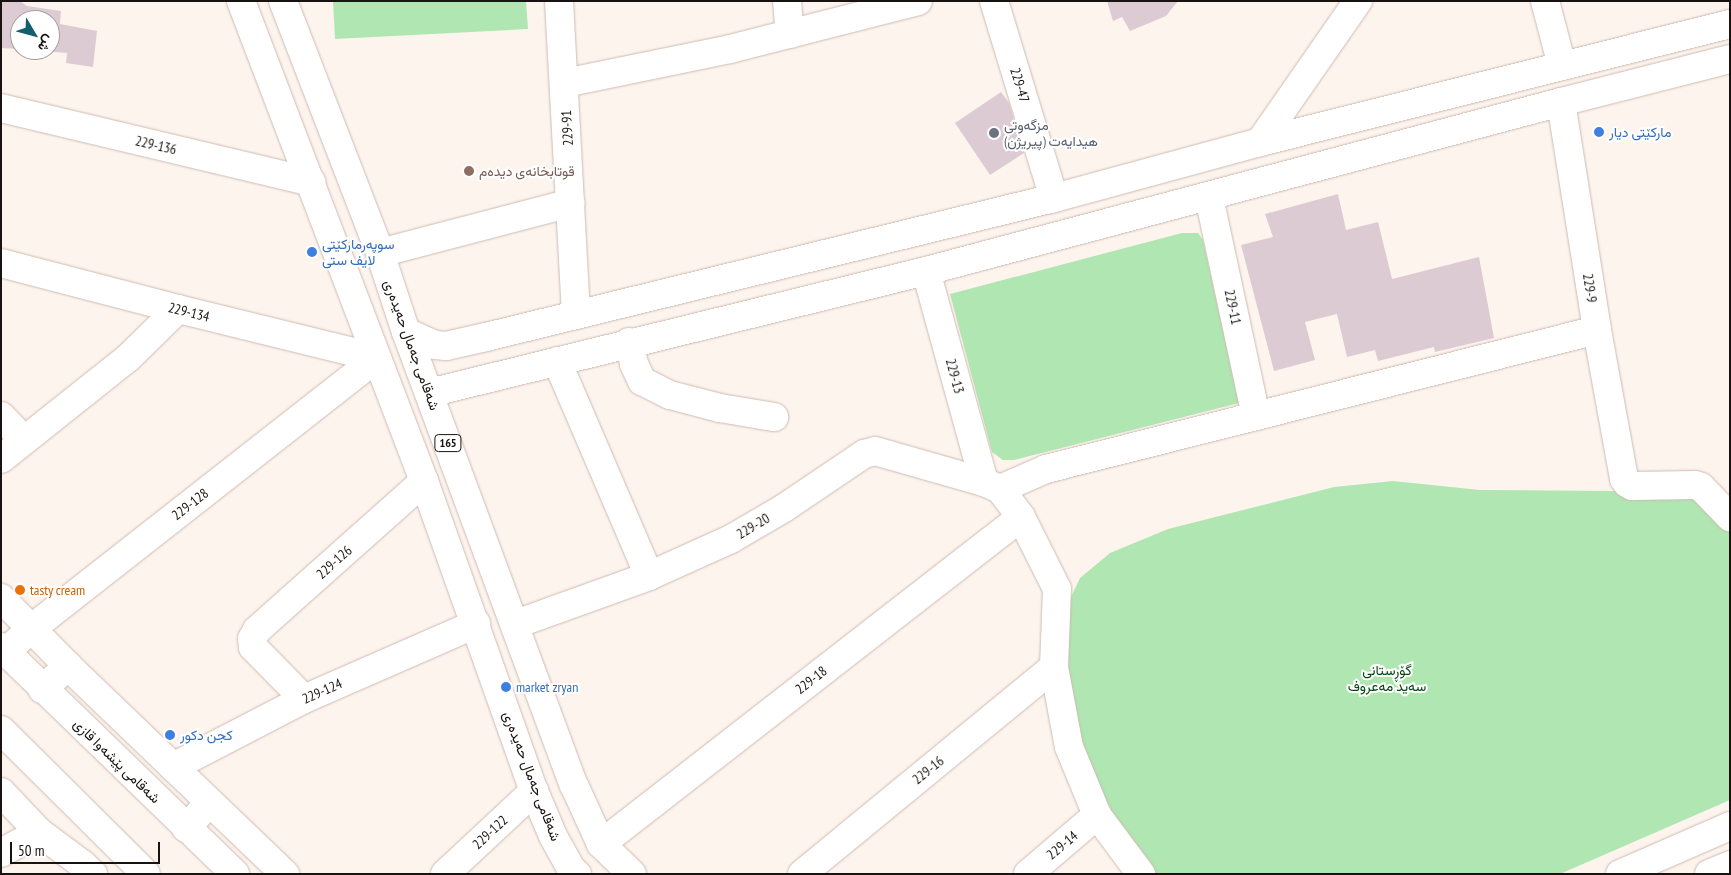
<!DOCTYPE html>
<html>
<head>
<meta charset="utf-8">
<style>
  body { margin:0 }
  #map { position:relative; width:1731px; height:875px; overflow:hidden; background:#fef4ee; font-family:"PT Sans Narrow",Vazirmatn,sans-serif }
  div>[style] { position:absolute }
  .green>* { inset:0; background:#b0e6b1 }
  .building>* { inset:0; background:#dccbd3 }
  .roads { filter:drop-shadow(0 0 1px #ccbbb2) drop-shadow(0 0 1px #ccbbb2) }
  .minor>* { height:28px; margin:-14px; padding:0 14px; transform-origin:14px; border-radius:14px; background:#fff }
  .major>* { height:28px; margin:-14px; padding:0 14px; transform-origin:14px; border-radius:14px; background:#fff }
  .highway>* { height:28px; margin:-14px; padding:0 14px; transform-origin:14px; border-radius:14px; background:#fff }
  .dots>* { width:14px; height:14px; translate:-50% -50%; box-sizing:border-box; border:2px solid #fff; border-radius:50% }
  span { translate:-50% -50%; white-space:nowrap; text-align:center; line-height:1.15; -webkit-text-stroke:4px #fff; paint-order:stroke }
  .shield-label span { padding:1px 4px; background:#fff; border:1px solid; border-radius:4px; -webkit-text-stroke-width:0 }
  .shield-label { font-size:12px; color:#181310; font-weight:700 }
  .street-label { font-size:14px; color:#181310 }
  .worship-label { font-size:14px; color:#5b616d }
  .left { translate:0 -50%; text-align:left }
  .shop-label { font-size:14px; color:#366cbe }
  .education-label { font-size:14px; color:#785e54 }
  .food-label { font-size:14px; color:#c56008 }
  .park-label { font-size:14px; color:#03490f }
  .frame { position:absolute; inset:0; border:2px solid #181310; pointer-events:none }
  .north { position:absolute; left:10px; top:10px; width:50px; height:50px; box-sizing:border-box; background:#fff; border:1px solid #a3a19f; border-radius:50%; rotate:127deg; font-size:14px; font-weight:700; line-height:20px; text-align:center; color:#181310 }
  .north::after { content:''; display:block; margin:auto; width:18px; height:22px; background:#145f6d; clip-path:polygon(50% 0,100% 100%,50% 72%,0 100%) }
  .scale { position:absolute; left:10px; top:842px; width:150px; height:22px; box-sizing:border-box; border:2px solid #181310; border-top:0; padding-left:6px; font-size:15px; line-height:18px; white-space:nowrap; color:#181310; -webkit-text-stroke:4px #fff; paint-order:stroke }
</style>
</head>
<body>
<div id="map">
  <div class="green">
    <i style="clip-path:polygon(333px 1px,526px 1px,528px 29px,335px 39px)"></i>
    <i style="clip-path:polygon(1182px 233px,1198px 233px,1203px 240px,1239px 403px,1014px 460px,1003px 460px,992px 452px,950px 294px)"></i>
    <i style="clip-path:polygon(1393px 481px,1480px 490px,1615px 491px,1692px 487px,1730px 521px,1730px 800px,1560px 874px,1156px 874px,1106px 806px,1086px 763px,1067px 685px,1066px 619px,1070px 599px,1080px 578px,1110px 553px,1168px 529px,1334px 487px)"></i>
  </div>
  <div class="building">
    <i style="clip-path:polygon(1px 1px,20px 1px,27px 6px,61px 11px,60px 24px,97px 31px,93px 67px,66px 63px,67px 53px,31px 50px,50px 50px,50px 20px,20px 20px,20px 49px,1px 48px)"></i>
    <i style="clip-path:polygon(1107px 1px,1178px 1px,1166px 16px,1130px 31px,1122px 17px,1113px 21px)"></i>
    <i style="clip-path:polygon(1001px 92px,1009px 103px,1024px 153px,990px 175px,955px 123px)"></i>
    <i style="clip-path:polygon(1338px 194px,1346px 230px,1378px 222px,1392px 279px,1479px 257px,1494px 338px,1435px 352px,1434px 347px,1378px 361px,1375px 350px,1347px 357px,1337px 314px,1305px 322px,1315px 360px,1274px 371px,1241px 245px,1273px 237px,1265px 214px)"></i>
  </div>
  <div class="roads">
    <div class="minor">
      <i style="left:559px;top:1px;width:314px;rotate:86.9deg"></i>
      <i style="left:787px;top:1px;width:33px;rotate:85deg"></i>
      <i style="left:994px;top:1px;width:206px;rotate:73.1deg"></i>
      <i style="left:1545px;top:1px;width:67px;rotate:75.3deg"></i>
      <i style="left:565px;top:83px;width:168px;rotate:-11.6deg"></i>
      <i style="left:730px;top:49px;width:194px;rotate:-14.3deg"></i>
      <i style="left:1561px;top:102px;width:231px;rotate:81deg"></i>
      <i style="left:1597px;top:330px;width:151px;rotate:79.7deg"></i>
      <i style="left:1624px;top:479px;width:5px;rotate:53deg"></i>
      <i style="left:1627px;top:483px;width:6px;rotate:31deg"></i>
      <i style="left:1632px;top:486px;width:63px;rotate:-0.9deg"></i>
      <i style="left:1695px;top:485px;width:6px;rotate:18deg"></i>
      <i style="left:1701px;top:487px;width:42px;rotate:46deg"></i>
      <i style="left:1px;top:108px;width:319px;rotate:13.4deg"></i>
      <i style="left:1260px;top:142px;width:172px;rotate:-55.2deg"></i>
      <i style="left:1209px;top:197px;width:224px;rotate:77.9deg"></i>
      <i style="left:380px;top:253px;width:197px;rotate:-14.7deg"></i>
      <i style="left:1px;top:263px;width:183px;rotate:14.6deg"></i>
      <i style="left:178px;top:309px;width:205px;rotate:13.8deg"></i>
      <i style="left:926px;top:271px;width:219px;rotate:74.6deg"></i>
      <i style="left:406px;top:332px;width:32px;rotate:24deg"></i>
      <i style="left:435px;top:345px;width:11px;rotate:5deg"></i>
      <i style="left:446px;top:346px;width:41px;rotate:-12.7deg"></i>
      <i style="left:486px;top:337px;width:585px;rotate:-13.75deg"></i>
      <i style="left:1054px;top:198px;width:213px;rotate:-15.2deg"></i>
      <i style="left:1260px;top:142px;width:485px;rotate:-14.1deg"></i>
      <i style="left:629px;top:342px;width:23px;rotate:77deg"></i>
      <i style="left:634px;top:364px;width:19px;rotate:65deg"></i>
      <i style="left:642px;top:381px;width:31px;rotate:27deg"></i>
      <i style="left:670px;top:395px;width:52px;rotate:14.6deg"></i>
      <i style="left:720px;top:408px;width:55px;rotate:9.5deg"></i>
      <i style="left:557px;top:361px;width:234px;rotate:66.8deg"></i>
      <i style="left:429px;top:393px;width:512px;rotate:-13.79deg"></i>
      <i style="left:926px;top:271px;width:657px;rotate:-14.9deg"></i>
      <i style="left:1561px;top:102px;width:174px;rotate:-14.3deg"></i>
      <i style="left:1px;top:416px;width:33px;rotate:46deg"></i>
      <i style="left:1px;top:459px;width:162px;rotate:-38.5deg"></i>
      <i style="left:128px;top:358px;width:70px;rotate:-44.4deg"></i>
      <i style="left:1000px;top:489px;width:50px;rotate:-23.5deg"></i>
      <i style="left:1046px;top:469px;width:568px;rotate:-14.16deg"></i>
      <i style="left:1px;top:598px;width:95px;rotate:45.4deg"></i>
      <i style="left:68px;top:666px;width:301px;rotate:43.8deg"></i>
      <i style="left:516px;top:624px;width:141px;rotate:-19.8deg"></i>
      <i style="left:649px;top:576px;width:90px;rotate:-24.3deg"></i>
      <i style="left:731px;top:539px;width:61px;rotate:-30.3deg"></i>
      <i style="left:784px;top:508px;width:97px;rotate:-34deg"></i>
      <i style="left:864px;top:454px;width:11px;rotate:-15deg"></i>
      <i style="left:875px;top:451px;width:113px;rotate:15.9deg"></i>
      <i style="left:984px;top:482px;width:17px;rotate:24deg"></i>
      <i style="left:1000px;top:489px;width:35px;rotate:53deg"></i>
      <i style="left:1021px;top:517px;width:80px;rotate:63.4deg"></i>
      <i style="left:1057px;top:589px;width:78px;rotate:92.2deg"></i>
      <i style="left:1054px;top:667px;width:81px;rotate:79.4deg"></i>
      <i style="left:1069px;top:747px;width:74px;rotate:67.6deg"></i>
      <i style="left:1097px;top:815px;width:74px;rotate:53.3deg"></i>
      <i style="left:6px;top:652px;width:34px;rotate:-43deg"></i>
      <i style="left:31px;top:629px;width:439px;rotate:-38.1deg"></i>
      <i style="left:304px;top:699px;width:73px;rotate:-134.4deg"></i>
      <i style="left:253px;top:647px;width:8px;rotate:-97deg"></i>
      <i style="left:252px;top:639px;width:10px;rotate:-61deg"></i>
      <i style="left:257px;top:630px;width:224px;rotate:-41.7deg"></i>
      <i style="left:173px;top:767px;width:148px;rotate:-27.4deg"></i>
      <i style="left:304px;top:699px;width:188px;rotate:-23.6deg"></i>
      <i style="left:1px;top:792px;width:55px;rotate:46.5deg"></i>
      <i style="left:39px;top:832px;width:54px;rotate:36.7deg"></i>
      <i style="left:82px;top:864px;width:15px;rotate:42deg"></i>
      <i style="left:601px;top:844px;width:532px;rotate:-37.9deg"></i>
      <i style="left:1px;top:853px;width:43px;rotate:-28.9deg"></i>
      <i style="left:445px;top:874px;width:122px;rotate:-43deg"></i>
      <i style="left:802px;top:874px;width:326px;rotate:-39.4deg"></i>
      <i style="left:1028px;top:874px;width:91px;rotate:-40.5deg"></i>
    </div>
    <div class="major">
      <i style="left:241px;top:1px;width:514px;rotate:69.13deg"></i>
      <i style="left:424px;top:481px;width:329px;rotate:70.5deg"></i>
      <i style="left:534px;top:791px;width:49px;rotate:67.1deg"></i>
      <i style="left:553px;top:836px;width:38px;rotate:61deg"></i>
      <i style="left:571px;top:869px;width:8px;rotate:40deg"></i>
      <i style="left:283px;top:1px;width:270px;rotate:68.9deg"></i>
      <i style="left:380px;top:253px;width:83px;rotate:71.8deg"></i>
      <i style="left:406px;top:332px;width:483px;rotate:69.7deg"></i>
      <i style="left:574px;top:785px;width:65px;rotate:65.4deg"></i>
      <i style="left:601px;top:844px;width:43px;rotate:44.1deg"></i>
      <i style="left:1620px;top:874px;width:120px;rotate:-23.6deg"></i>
      <i style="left:1709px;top:874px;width:23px;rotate:-23deg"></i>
    </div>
    <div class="highway">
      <i style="left:1px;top:647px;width:326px;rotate:44.1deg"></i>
      <i style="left:42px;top:689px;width:35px;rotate:-41deg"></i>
      <i style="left:1px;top:730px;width:204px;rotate:44.8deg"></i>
      <i style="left:186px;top:828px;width:34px;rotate:-47deg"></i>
    </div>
  </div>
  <div class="dots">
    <i style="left:1599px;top:132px;background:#3f7fe0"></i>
    <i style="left:994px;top:133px;background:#6b7280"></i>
    <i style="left:469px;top:171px;background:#8d6e63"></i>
    <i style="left:312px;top:252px;background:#3f7fe0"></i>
    <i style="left:20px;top:590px;background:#e8710a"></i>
    <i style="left:506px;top:687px;background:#3f7fe0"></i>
    <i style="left:170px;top:735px;background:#3f7fe0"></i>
  </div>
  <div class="shield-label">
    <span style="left:448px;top:443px">165</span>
  </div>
  <div class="street-label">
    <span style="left:1020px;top:85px;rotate:73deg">229-47</span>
    <span style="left:567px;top:128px;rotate:-93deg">229-91</span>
    <span style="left:156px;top:145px;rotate:13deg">229-136</span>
    <span style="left:1590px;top:288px;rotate:81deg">229-9</span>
    <span style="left:1233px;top:307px;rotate:78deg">229-11</span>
    <span style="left:189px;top:312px;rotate:14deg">229-134</span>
    <span style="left:412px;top:345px;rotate:70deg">شەقامی جەمال حەیدەری</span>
    <span style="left:955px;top:376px;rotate:75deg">229-13</span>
    <span style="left:190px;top:504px;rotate:-38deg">229-128</span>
    <span style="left:753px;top:526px;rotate:-31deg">229-20</span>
    <span style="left:334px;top:562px;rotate:-42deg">229-126</span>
    <span style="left:811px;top:680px;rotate:-38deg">229-18</span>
    <span style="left:322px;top:691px;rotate:-24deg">229-124</span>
    <span style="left:117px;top:761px;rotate:44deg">شەقامی پێشەوا قازی</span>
    <span style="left:928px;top:770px;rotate:-39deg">229-16</span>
    <span style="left:532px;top:776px;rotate:69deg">شەقامی جەمال حەیدەری</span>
    <span style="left:490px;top:832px;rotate:-43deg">229-122</span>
    <span style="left:1062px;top:845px;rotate:-40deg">229-14</span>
  </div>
  <div class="worship-label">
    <span class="left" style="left:1004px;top:133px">مزگه‌وتی<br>هیدایه‌ت (پیریژن)</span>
  </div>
  <div class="shop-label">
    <span class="left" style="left:1609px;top:132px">مارکێتی دیار</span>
    <span class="left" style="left:322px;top:252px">سوپەرمارکێتی<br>لایف ستی</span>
    <span class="left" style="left:516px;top:687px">market zryan</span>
    <span class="left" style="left:180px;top:735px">كجن دكور</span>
  </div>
  <div class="education-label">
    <span class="left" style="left:479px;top:171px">قوتابخانەی دیدەم</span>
  </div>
  <div class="food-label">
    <span class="left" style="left:30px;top:590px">tasty cream</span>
  </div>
  <div class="park-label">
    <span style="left:1387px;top:678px">گۆڕستانی<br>سەید مەعروف</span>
  </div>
  <div class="frame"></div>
  <div class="north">ش</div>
  <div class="scale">50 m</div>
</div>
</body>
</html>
